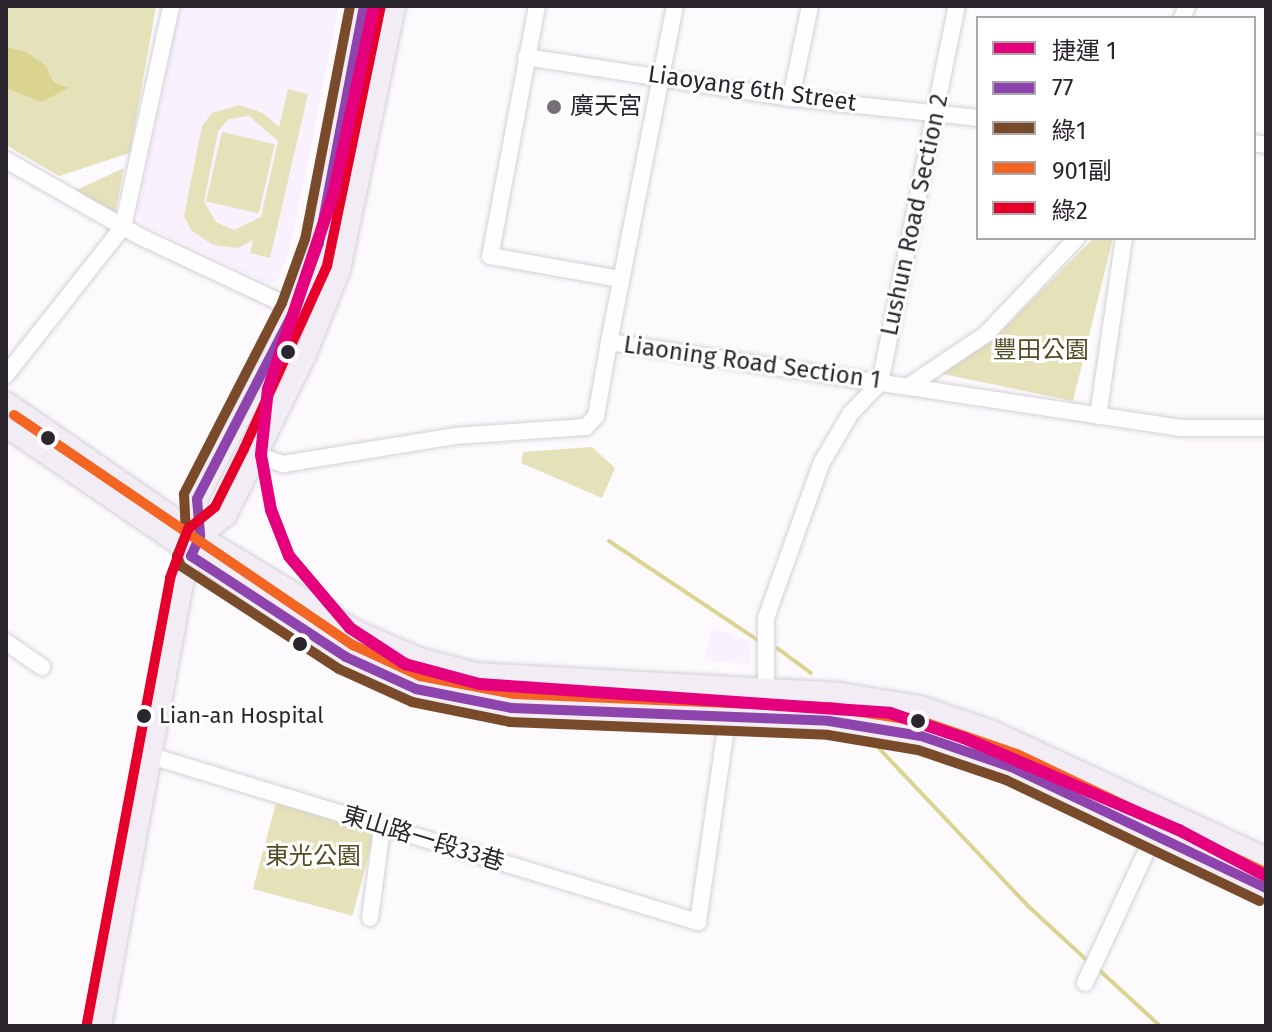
<!DOCTYPE html>
<html>
<head>
<meta charset="utf-8">
<style>
  body { margin:0 }
  #map { position:relative; width:1272px; height:1032px; overflow:hidden; background:#fcfafd; font-family:"Fira Sans","Noto Sans TC",sans-serif }
  div>[style] { position:absolute }
  .built>* { inset:0; background:#f9f1fd }
  .green>* { inset:0; background:#e5e1b8; transform-origin:0 0 }
  .water>* { inset:0; background:#dad490 }
  .stream>* { height:4px; margin:-2px; padding:0 2px; transform-origin:2px; border-radius:2px; background:#dad490 }
  .roads { filter:drop-shadow(0 0 2px #d4d0d6) drop-shadow(0 0 2px #d4d0d6) }
  .minor>* { height:16px; margin:-8px; padding:0 8px; transform-origin:8px; border-radius:8px; background:#fffeff }
  .major>* { height:20px; margin:-10px; padding:0 10px; transform-origin:10px; border-radius:10px; background:#f2edf4 }
  .bus-1>* { height:10px; margin:-5px; padding:0 5px; transform-origin:5px; border-radius:5px; background:#8e44ad }
  .bus-2>* { height:10px; margin:-5px; padding:0 5px; transform-origin:5px; border-radius:5px; background:#7a4b2a }
  .bus-3>* { height:10px; margin:-5px; padding:0 5px; transform-origin:5px; border-radius:5px; background:#f26522 }
  .bus-4>* { height:10px; margin:-5px; padding:0 5px; transform-origin:5px; border-radius:5px; background:#e4002b }
  .metro-1>* { height:12px; margin:-6px; padding:0 6px; transform-origin:6px; border-radius:6px; background:#e5007d }
  .dots>* { width:22px; height:22px; translate:-50% -50%; box-sizing:border-box; border:4px solid #fff; border-radius:50% }
  span { translate:-50% -50%; white-space:nowrap; text-align:center; line-height:1.15; -webkit-text-stroke:6px #fff; paint-order:stroke }
  .bus-label { font-size:22px; color:#2b252e }
  .left { translate:0 -50%; text-align:left }
  .street-label { font-size:24px; color:#2b252e }
  .poi-label { font-size:24px; color:#2b252e }
  .park-label { font-size:24px; color:#514d24 }
  .frame { position:absolute; inset:0; border:8px solid #2b252e; pointer-events:none }
  .legend { position:absolute; left:976px; top:16px; width:280px; height:224px; box-sizing:border-box; background:#fff; border:2px solid #aaa8ab; margin:0; padding:10px 14px; list-style:none; font-size:24px; color:#2b252e }
  .legend li { display:flex; align-items:center; gap:16px; height:40px }
  .legend b { width:40px; border:2px solid #aaa8ab }
</style>
</head>
<body>
<div id="map">
  <div class="built">
    <i style="clip-path:polygon(180px 6px,339px 6px,289px 253px,277px 281px,269px 284px,142px 224px,137px 214px)"></i>
    <i style="clip-path:polygon(711px 627px,749px 641px,749px 664px,705px 660px)"></i>
  </div>
  <div class="green">
    <i style="clip-path:polygon(6px 6px,156px 6px,130px 153px,59px 176px,6px 145px)"></i>
    <i style="clip-path:polygon(evenodd,288px 89px,308px 94px,270px 258px,250px 253px,253px 240px,238px 248px,213px 245px,191px 230px,184px 216px,202px 126px,212px 113px,239px 105px,263px 113px,279px 127px,288px 89px,249px 116px,278px 141px,261px 217px,234px 230px,216px 222px,204px 202px,218px 131px,229px 119px,249px 116px)"></i>
    <i style="left:222px;top:132px;width:54px;height:71px;rotate:13deg"></i>
    <i style="clip-path:polygon(124px 168px,115px 214px,74px 191px)"></i>
    <i style="clip-path:polygon(1094px 238px,1113px 238px,1073px 401px,938px 373px,990px 342px)"></i>
    <i style="clip-path:polygon(592px 447px,615px 468px,602px 498px,521px 463px,523px 452px)"></i>
    <i style="left:276px;top:803px;width:103px;height:89px;rotate:15deg"></i>
  </div>
  <div class="water">
    <i style="clip-path:polygon(6px 47px,26px 52px,46px 66px,53px 82px,68px 88px,42px 102px,6px 88px)"></i>
  </div>
  <div class="stream">
    <i style="left:609px;top:541px;width:177px;rotate:33.7deg"></i>
    <i style="left:777px;top:648px;width:42px;rotate:36.3deg"></i>
    <i style="left:873px;top:742px;width:226px;rotate:46.6deg"></i>
    <i style="left:1028px;top:906px;width:84px;rotate:42.6deg"></i>
    <i style="left:1097px;top:968px;width:86px;rotate:42.6deg"></i>
  </div>
  <div class="roads">
    <div class="minor">
      <i style="left:537px;top:6px;width:254px;rotate:100.6deg"></i>
      <i style="left:490px;top:256px;width:132px;rotate:10deg"></i>
      <i style="left:1182px;top:18px;width:13px;rotate:-67deg"></i>
      <i style="left:526px;top:57px;width:268px;rotate:8.8deg"></i>
      <i style="left:791px;top:98px;width:188px;rotate:6.1deg"></i>
      <i style="left:791px;top:98px;width:94px;rotate:-78.3deg"></i>
      <i style="left:1254px;top:143px;width:12px;rotate:9deg"></i>
      <i style="left:6px;top:160px;width:155px;rotate:29.7deg"></i>
      <i style="left:141px;top:237px;width:170px;rotate:25.1deg"></i>
      <i style="left:609px;top:342px;width:342px;rotate:-78.9deg"></i>
      <i style="left:6px;top:375px;width:189px;rotate:-51.7deg"></i>
      <i style="left:123px;top:227px;width:226px;rotate:-77.7deg"></i>
      <i style="left:909px;top:386px;width:93px;rotate:-34deg"></i>
      <i style="left:986px;top:334px;width:132px;rotate:-46.5deg"></i>
      <i style="left:1098px;top:416px;width:180px;rotate:-81.7deg"></i>
      <i style="left:257px;top:455px;width:28px;rotate:19deg"></i>
      <i style="left:283px;top:464px;width:174px;rotate:-9.2deg"></i>
      <i style="left:455px;top:436px;width:131px;rotate:-3.9deg"></i>
      <i style="left:586px;top:427px;width:15px;rotate:-48deg"></i>
      <i style="left:596px;top:416px;width:75px;rotate:-80deg"></i>
      <i style="left:609px;top:342px;width:579px;rotate:8.54deg"></i>
      <i style="left:1182px;top:428px;width:84px"></i>
      <i style="left:6px;top:642px;width:44px;rotate:34.8deg"></i>
      <i style="left:766px;top:718px;width:100px;rotate:-90deg"></i>
      <i style="left:766px;top:618px;width:166px;rotate:-70.3deg"></i>
      <i style="left:822px;top:462px;width:57px;rotate:-59.4deg"></i>
      <i style="left:851px;top:413px;width:42px;rotate:-46deg"></i>
      <i style="left:880px;top:383px;width:385px;rotate:-78.5deg"></i>
      <i style="left:148px;top:755px;width:575px;rotate:16.89deg"></i>
      <i style="left:698px;top:922px;width:238px;rotate:-81.8deg"></i>
      <i style="left:370px;top:918px;width:91px;rotate:-82.4deg"></i>
      <i style="left:1085px;top:983px;width:163px;rotate:-65deg"></i>
    </div>
    <div class="major">
      <i style="left:6px;top:402px;width:236px;rotate:34.6deg"></i>
      <i style="left:200px;top:536px;width:184px;rotate:31.2deg"></i>
      <i style="left:357px;top:631px;width:68px;rotate:23.5deg"></i>
      <i style="left:419px;top:658px;width:59px;rotate:14.7deg"></i>
      <i style="left:476px;top:673px;width:365px;rotate:3.1deg"></i>
      <i style="left:840px;top:693px;width:81px;rotate:9.2deg"></i>
      <i style="left:920px;top:706px;width:77px;rotate:18.9deg"></i>
      <i style="left:993px;top:731px;width:301px;rotate:24.9deg"></i>
      <i style="left:6px;top:427px;width:410px;rotate:34.1deg"></i>
      <i style="left:346px;top:657px;width:77px;rotate:24.6deg"></i>
      <i style="left:416px;top:689px;width:98px;rotate:11.2deg"></i>
      <i style="left:512px;top:708px;width:317px;rotate:2.3deg"></i>
      <i style="left:829px;top:721px;width:93px;rotate:9.3deg"></i>
      <i style="left:921px;top:736px;width:95px;rotate:19deg"></i>
      <i style="left:1011px;top:767px;width:282px;rotate:25.4deg"></i>
      <i style="left:200px;top:536px;width:33px;rotate:-38deg"></i>
      <i style="left:226px;top:516px;width:178px;rotate:-63.6deg"></i>
      <i style="left:305px;top:357px;width:94px;rotate:-68.1deg"></i>
      <i style="left:340px;top:270px;width:270px;rotate:-78.2deg"></i>
      <i style="left:101px;top:1026px;width:452px;rotate:-79.5deg"></i>
      <i style="left:183px;top:582px;width:49px;rotate:-69.7deg"></i>
      <i style="left:200px;top:536px;width:37px;rotate:-95deg"></i>
      <i style="left:197px;top:499px;width:166px;rotate:-62deg"></i>
      <i style="left:275px;top:352px;width:87px;rotate:-67deg"></i>
      <i style="left:309px;top:272px;width:50px;rotate:-72.6deg"></i>
      <i style="left:324px;top:224px;width:222px;rotate:-79.6deg"></i>
    </div>
  </div>
  <div class="bus-1">
    <i style="left:364px;top:6px;width:241px;rotate:100.8deg"></i>
    <i style="left:319px;top:243px;width:70px;rotate:110deg"></i>
    <i style="left:295px;top:309px;width:214px;rotate:117.3deg"></i>
    <i style="left:197px;top:499px;width:37px;rotate:85deg"></i>
    <i style="left:200px;top:536px;width:22px;rotate:114deg"></i>
    <i style="left:191px;top:556px;width:185px;rotate:33.1deg"></i>
    <i style="left:346px;top:657px;width:77px;rotate:24.6deg"></i>
    <i style="left:416px;top:689px;width:98px;rotate:11.2deg"></i>
    <i style="left:512px;top:708px;width:317px;rotate:2.3deg"></i>
    <i style="left:829px;top:721px;width:93px;rotate:9.3deg"></i>
    <i style="left:921px;top:736px;width:95px;rotate:19deg"></i>
    <i style="left:1011px;top:767px;width:282px;rotate:25.4deg"></i>
  </div>
  <div class="bus-2">
    <i style="left:350px;top:6px;width:237px;rotate:100.9deg"></i>
    <i style="left:305px;top:239px;width:68px;rotate:109.8deg"></i>
    <i style="left:282px;top:303px;width:215px;rotate:117.2deg"></i>
    <i style="left:184px;top:494px;width:40px;rotate:87.1deg"></i>
    <i style="left:186px;top:534px;width:24px;rotate:112deg"></i>
    <i style="left:177px;top:556px;width:11px;rotate:68deg"></i>
    <i style="left:181px;top:566px;width:189px;rotate:33.1deg"></i>
    <i style="left:339px;top:669px;width:80px;rotate:24.3deg"></i>
    <i style="left:412px;top:702px;width:100px;rotate:11.5deg"></i>
    <i style="left:510px;top:722px;width:318px;rotate:2.3deg"></i>
    <i style="left:828px;top:735px;width:91px;rotate:9.5deg"></i>
    <i style="left:918px;top:750px;width:93px;rotate:18.8deg"></i>
    <i style="left:1006px;top:780px;width:281px;rotate:25.5deg"></i>
  </div>
  <div class="bus-3">
    <i style="left:14px;top:415px;width:410px;rotate:34.2deg"></i>
    <i style="left:353px;top:645px;width:74px;rotate:24.8deg"></i>
    <i style="left:420px;top:676px;width:96px;rotate:10.8deg"></i>
    <i style="left:514px;top:694px;width:316px;rotate:2.4deg"></i>
    <i style="left:830px;top:707px;width:95px;rotate:9.1deg"></i>
    <i style="left:924px;top:722px;width:98px;rotate:19deg"></i>
    <i style="left:1017px;top:754px;width:276px;rotate:25.5deg"></i>
  </div>
  <div class="bus-4">
    <i style="left:87px;top:1023px;width:453px;rotate:-79.4deg"></i>
    <i style="left:170px;top:578px;width:52px;rotate:-69.8deg"></i>
    <i style="left:188px;top:529px;width:35px;rotate:-39deg"></i>
    <i style="left:215px;top:507px;width:65px;rotate:-63.4deg"></i>
    <i style="left:244px;top:449px;width:201px;rotate:-65.6deg"></i>
    <i style="left:327px;top:266px;width:266px;rotate:-78.3deg"></i>
  </div>
  <div class="metro-1">
    <i style="left:374px;top:6px;width:193px;rotate:102.2deg"></i>
    <i style="left:333px;top:195px;width:205px;rotate:108.5deg"></i>
    <i style="left:268px;top:389px;width:66px;rotate:96.1deg"></i>
    <i style="left:261px;top:455px;width:56px;rotate:79.7deg"></i>
    <i style="left:271px;top:510px;width:49px;rotate:68.6deg"></i>
    <i style="left:289px;top:556px;width:94px;rotate:49.7deg"></i>
    <i style="left:350px;top:628px;width:66px;rotate:33.2deg"></i>
    <i style="left:405px;top:664px;width:77px;rotate:15.1deg"></i>
    <i style="left:479px;top:684px;width:412px;rotate:4deg"></i>
    <i style="left:890px;top:713px;width:78px;rotate:18.7deg"></i>
    <i style="left:964px;top:738px;width:234px;rotate:23.2deg"></i>
    <i style="left:1179px;top:830px;width:98px;rotate:27.9deg"></i>
  </div>
  <div class="dots">
    <i style="left:554px;top:107px;background:#747076"></i>
    <i style="left:288px;top:352px;background:#2b252e"></i>
    <i style="left:48px;top:438px;background:#2b252e"></i>
    <i style="left:300px;top:644px;background:#2b252e"></i>
    <i style="left:144px;top:716px;background:#2b252e"></i>
    <i style="left:918px;top:721px;background:#2b252e"></i>
  </div>
  <div class="bus-label">
    <span class="left" style="left:159px;top:716px">Lian-an Hospital</span>
  </div>
  <div class="street-label">
    <span style="left:752px;top:89px;rotate:8deg">Liaoyang 6th Street</span>
    <span style="left:915px;top:215px;rotate:-78deg">Lushun Road Section 2</span>
    <span style="left:752px;top:363px;rotate:8deg">Liaoning Road Section 1</span>
    <span style="left:423px;top:839px;rotate:17deg">東山路一段33巷</span>
  </div>
  <div class="poi-label">
    <span class="left" style="left:570px;top:107px">廣天宮</span>
  </div>
  <div class="park-label">
    <span style="left:1041px;top:351px">豐田公園</span>
    <span style="left:313px;top:857px">東光公園</span>
  </div>
  <div class="frame"></div>
  <ul class="legend">
  <li><b style="height:10px;background:#e5007d"></b>捷運 1</li>
  <li><b style="height:10px;background:#8e44ad"></b>77</li>
  <li><b style="height:10px;background:#7a4b2a"></b>綠1</li>
  <li><b style="height:10px;background:#f26522"></b>901副</li>
  <li><b style="height:10px;background:#e4002b"></b>綠2</li>
  </ul>
</div>
</body>
</html>
